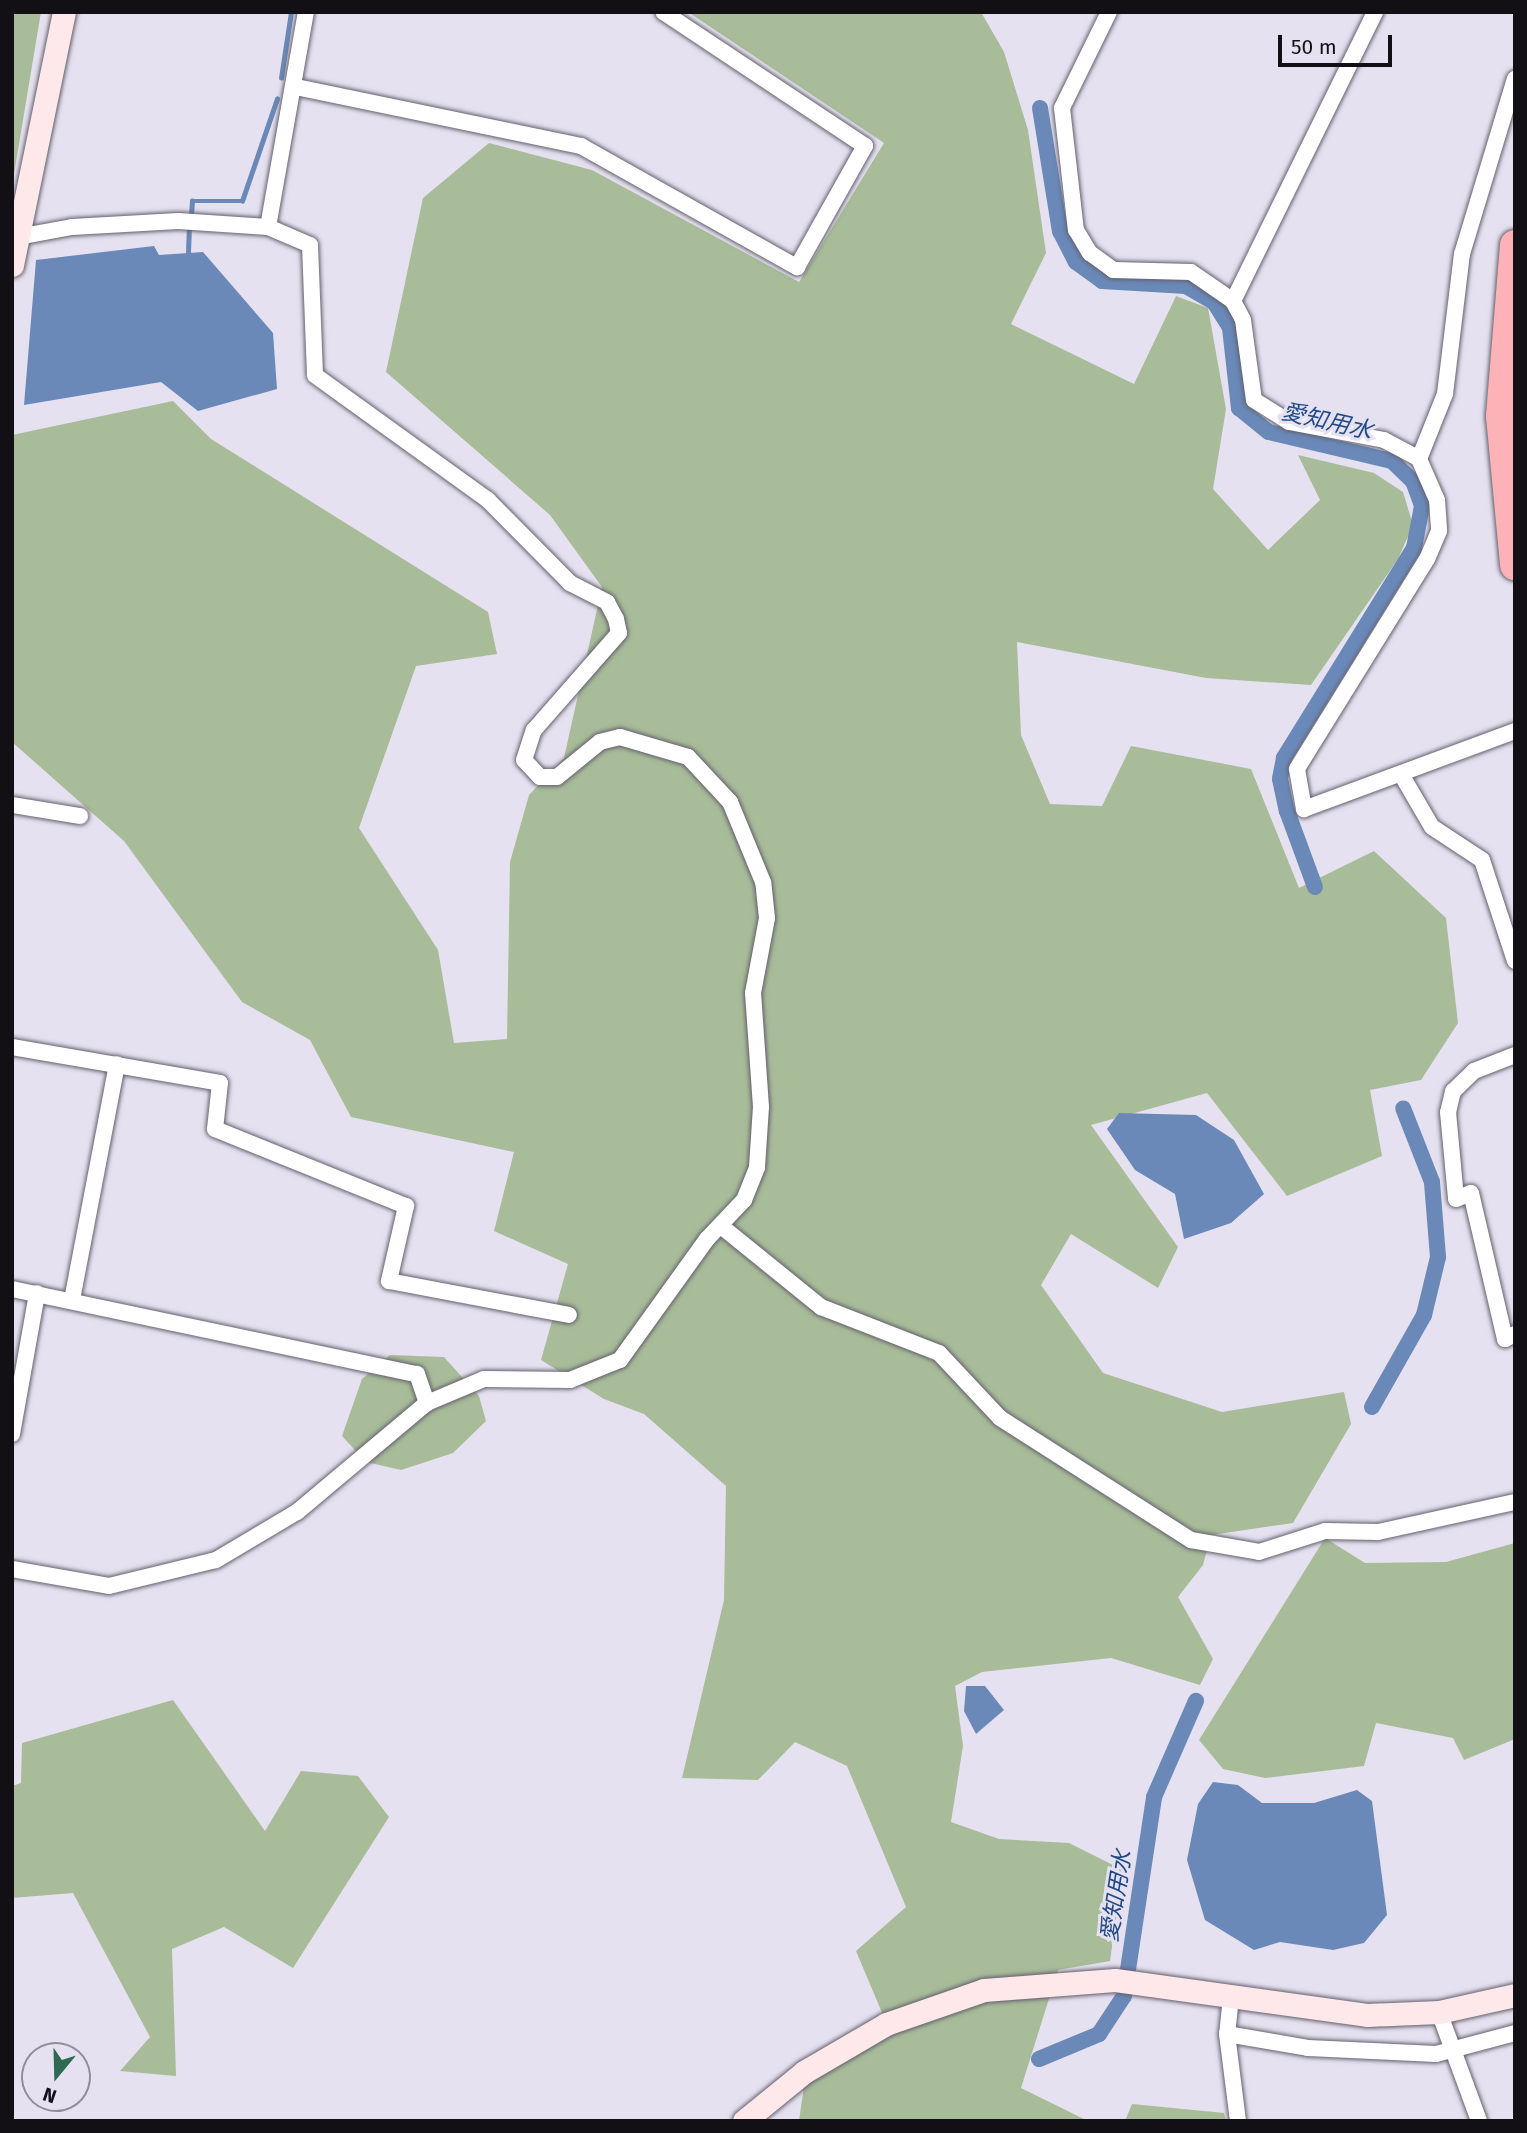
<!DOCTYPE html>
<html>
<head>
<meta charset="utf-8">
<style>
  body { margin:0 }
  #map { position:relative; width:1527px; height:2133px; overflow:hidden; background:#e5e1f0; font-family:"Fira Sans","Noto Sans JP",sans-serif }
  div>[style] { position:absolute }
  .green>* { inset:0; background:#a8bc99 }
  .water>* { inset:0; background:#6a89b9 }
  .stream>* { height:4.5px; margin:-2.25px; padding:0 2.25px; transform-origin:2.25px; border-radius:2.25px; background:#6a89b9 }
  .canal>* { height:16px; margin:-8px; padding:0 8px; transform-origin:8px; border-radius:8px; background:#6a89b9 }
  .roads { filter:drop-shadow(0 0 2px #64606d) drop-shadow(0 0 2px #64606d) }
  .street>* { height:16px; margin:-8px; padding:0 8px; transform-origin:8px; border-radius:8px; background:#fff }
  .secondary>* { height:23px; margin:-11.5px; padding:0 11.5px; transform-origin:11.5px; border-radius:11.5px; background:#fee8e9 }
  .highway>* { height:30px; margin:-15px; padding:0 15px; transform-origin:15px; border-radius:15px; background:#fdb2b7 }
  span { translate:-50% -50%; white-space:nowrap; text-align:center; line-height:1.15; -webkit-text-stroke:6px #e5e1f0; paint-order:stroke }
  .water-label { font-size:23px; color:#214986; font-style:italic }
  .frame { position:absolute; inset:0; border:14px solid #121015; pointer-events:none }
  .north { position:absolute; left:21px; top:2042px; width:70px; height:70px; box-sizing:border-box; background:#e5e1f0; border:2px solid #918d98; border-radius:50%; rotate:199deg; font-size:19px; font-weight:700; line-height:28px; text-align:center; color:#121015 }
  .north::after { content:''; display:block; margin:auto; width:24px; height:32px; background:#2e6952; clip-path:polygon(50% 0,100% 100%,50% 72%,0 100%) }
  .scale { position:absolute; left:1278px; top:35px; width:114px; height:32px; box-sizing:border-box; border:4px solid #121015; border-top:0; padding-left:9px; font-size:21px; line-height:24px; white-space:nowrap; color:#121015; -webkit-text-stroke:5px #e5e1f0; paint-order:stroke }
</style>
</head>
<body>
<div id="map">
  <div class="green">
    <i style="clip-path:polygon(12px 12px,41px 12px,12px 186px)"></i>
    <i style="clip-path:polygon(688px 12px,981px 12px,1004px 52px,1028px 130px,1046px 253px,1011px 324px,1134px 384px,1176px 296px,1208px 308px,1226px 409px,1213px 489px,1268px 550px,1320px 500px,1298px 455px,1374px 473px,1403px 492px,1413px 525px,1398px 559px,1311px 685px,1206px 678px,1017px 642px,1021px 735px,1050px 804px,1102px 806px,1131px 746px,1251px 769px,1299px 888px,1374px 851px,1446px 918px,1458px 1023px,1421px 1080px,1370px 1090px,1382px 1156px,1287px 1196px,1207px 1093px,1091px 1125px,1178px 1247px,1158px 1288px,1071px 1234px,1041px 1285px,1103px 1373px,1222px 1412px,1344px 1392px,1351px 1424px,1293px 1523px,1211px 1535px,1203px 1565px,1178px 1597px,1213px 1659px,1200px 1685px,1111px 1658px,982px 1672px,955px 1686px,963px 1746px,951px 1822px,999px 1839px,1069px 1843px,1123px 1870px,1110px 1961px,1058px 1970px,1021px 2088px,1088px 2121px,799px 2121px,804px 2086px,891px 2034px,856px 1951px,906px 1907px,847px 1766px,795px 1742px,758px 1780px,682px 1778px,724px 1600px,726px 1486px,644px 1414px,604px 1399px,541px 1360px,568px 1264px,494px 1231px,514px 1152px,351px 1117px,310px 1040px,242px 1002px,124px 841px,12px 742px,12px 435px,173px 401px,211px 439px,488px 612px,497px 654px,416px 666px,359px 828px,438px 950px,454px 1043px,507px 1039px,510px 862px,529px 795px,564px 758px,602px 587px,550px 515px,386px 372px,423px 198px,489px 143px,592px 170px,799px 282px,884px 143px)"></i>
    <i style="clip-path:polygon(390px 1355px,444px 1357px,479px 1396px,486px 1421px,453px 1453px,401px 1470px,366px 1462px,342px 1436px,362px 1379px)"></i>
    <i style="clip-path:polygon(1325px 1538px,1365px 1563px,1446px 1562px,1515px 1543px,1515px 1739px,1464px 1760px,1453px 1738px,1376px 1723px,1364px 1766px,1265px 1778px,1223px 1769px,1199px 1740px)"></i>
    <i style="clip-path:polygon(173px 1700px,265px 1831px,301px 1771px,358px 1776px,389px 1817px,293px 1968px,224px 1927px,172px 1949px,176px 2076px,120px 2071px,150px 2037px,73px 1893px,12px 1898px,12px 1786px,21px 1783px,22px 1743px)"></i>
    <i style="clip-path:polygon(1132px 2104px,1224px 2113px,1226px 2121px,1125px 2121px)"></i>
  </div>
  <div class="water">
    <i style="clip-path:polygon(154px 246px,159px 255px,203px 252px,273px 333px,277px 389px,198px 411px,161px 382px,24px 405px,36px 260px)"></i>
    <i style="clip-path:polygon(1119px 1113px,1196px 1115px,1234px 1140px,1264px 1194px,1231px 1223px,1184px 1239px,1175px 1194px,1135px 1170px,1107px 1129px)"></i>
    <i style="clip-path:polygon(966px 1686px,985px 1686px,1004px 1710px,976px 1734px,964px 1711px)"></i>
    <i style="clip-path:polygon(1213px 1782px,1238px 1785px,1262px 1803px,1314px 1803px,1357px 1790px,1372px 1801px,1387px 1915px,1364px 1943px,1333px 1950px,1280px 1942px,1254px 1950px,1205px 1920px,1187px 1860px,1198px 1804px)"></i>
  </div>
  <div class="stream">
    <i style="left:281px;top:78px;width:67px;rotate:-81.4deg"></i>
    <i style="left:191px;top:215px;width:14px;rotate:-86deg"></i>
    <i style="left:192px;top:201px;width:50px"></i>
    <i style="left:242px;top:201px;width:108px;rotate:-71.1deg"></i>
    <i style="left:188px;top:253px;width:23px;rotate:-88deg"></i>
  </div>
  <div class="canal">
    <i style="left:1040px;top:108px;width:125px;rotate:80.8deg"></i>
    <i style="left:1060px;top:231px;width:35px;rotate:63deg"></i>
    <i style="left:1076px;top:262px;width:32px;rotate:36deg"></i>
    <i style="left:1102px;top:281px;width:84px;rotate:3.4deg"></i>
    <i style="left:1186px;top:286px;width:32px;rotate:30deg"></i>
    <i style="left:1214px;top:302px;width:31px;rotate:58deg"></i>
    <i style="left:1230px;top:328px;width:81px;rotate:83.6deg"></i>
    <i style="left:1239px;top:408px;width:38px;rotate:39deg"></i>
    <i style="left:1269px;top:432px;width:126px;rotate:13.3deg"></i>
    <i style="left:1392px;top:461px;width:29px;rotate:44deg"></i>
    <i style="left:1413px;top:481px;width:27px;rotate:70deg"></i>
    <i style="left:1422px;top:506px;width:43px;rotate:100.8deg"></i>
    <i style="left:1414px;top:548px;width:247px;rotate:121.8deg"></i>
    <i style="left:1284px;top:758px;width:21px;rotate:101deg"></i>
    <i style="left:1280px;top:779px;width:33px;rotate:78deg"></i>
    <i style="left:1287px;top:811px;width:81px;rotate:69.8deg"></i>
    <i style="left:1372px;top:1407px;width:106px;rotate:-60.5deg"></i>
    <i style="left:1424px;top:1315px;width:60px;rotate:-76.4deg"></i>
    <i style="left:1438px;top:1257px;width:75px;rotate:-94.6deg"></i>
    <i style="left:1432px;top:1182px;width:79px;rotate:-111.4deg"></i>
    <i style="left:1039px;top:2059px;width:65px;rotate:-22.6deg"></i>
    <i style="left:1099px;top:2034px;width:45px;rotate:-56.7deg"></i>
    <i style="left:1124px;top:1996px;width:201px;rotate:-81.4deg"></i>
    <i style="left:1154px;top:1797px;width:105px;rotate:-66.4deg"></i>
  </div>
  <div class="roads">
    <div class="street">
      <i style="left:1109px;top:12px;width:107px;rotate:116.1deg"></i>
      <i style="left:1062px;top:108px;width:123px;rotate:83.5deg"></i>
      <i style="left:1076px;top:230px;width:27px;rotate:59deg"></i>
      <i style="left:1090px;top:253px;width:29px;rotate:36deg"></i>
      <i style="left:1113px;top:270px;width:78px;rotate:1.5deg"></i>
      <i style="left:1191px;top:272px;width:51px;rotate:34.6deg"></i>
      <i style="left:1233px;top:301px;width:21px;rotate:62deg"></i>
      <i style="left:1243px;top:320px;width:81px;rotate:82.2deg"></i>
      <i style="left:1254px;top:400px;width:41px;rotate:32.2deg"></i>
      <i style="left:1289px;top:422px;width:97px;rotate:10.7deg"></i>
      <i style="left:1384px;top:440px;width:40px;rotate:28deg"></i>
      <i style="left:1419px;top:459px;width:45px;rotate:66.3deg"></i>
      <i style="left:1437px;top:500px;width:31px;rotate:86deg"></i>
      <i style="left:1439px;top:531px;width:30px;rotate:113deg"></i>
      <i style="left:1427px;top:559px;width:247px;rotate:121.8deg"></i>
      <i style="left:1297px;top:769px;width:41px;rotate:80.1deg"></i>
      <i style="left:1304px;top:809px;width:225px;rotate:-20.3deg"></i>
      <i style="left:296px;top:87px;width:291px;rotate:11.7deg"></i>
      <i style="left:581px;top:146px;width:248px;rotate:29.3deg"></i>
      <i style="left:797px;top:267px;width:139px;rotate:-60.7deg"></i>
      <i style="left:865px;top:146px;width:242px;rotate:-146.4deg"></i>
      <i style="left:268px;top:227px;width:218px;rotate:-80deg"></i>
      <i style="left:1233px;top:301px;width:322px;rotate:-63.8deg"></i>
      <i style="left:1419px;top:459px;width:70px;rotate:-68.2deg"></i>
      <i style="left:1445px;top:394px;width:141px;rotate:-83.1deg"></i>
      <i style="left:1462px;top:254px;width:183px;rotate:-73.2deg"></i>
      <i style="left:1401px;top:774px;width:61px;rotate:59.7deg"></i>
      <i style="left:1432px;top:827px;width:60px;rotate:33.4deg"></i>
      <i style="left:1482px;top:860px;width:106px;rotate:71.9deg"></i>
      <i style="left:12px;top:805px;width:69px;rotate:9.2deg"></i>
      <i style="left:12px;top:1047px;width:211px;rotate:9.8deg"></i>
      <i style="left:220px;top:1083px;width:46px;rotate:96.2deg"></i>
      <i style="left:215px;top:1129px;width:206px;rotate:22deg"></i>
      <i style="left:406px;top:1206px;width:77px;rotate:102.8deg"></i>
      <i style="left:389px;top:1281px;width:183px;rotate:10.7deg"></i>
      <i style="left:1515px;top:1055px;width:44px;rotate:158.7deg"></i>
      <i style="left:1474px;top:1071px;width:29px;rotate:136deg"></i>
      <i style="left:1453px;top:1091px;width:22px;rotate:103deg"></i>
      <i style="left:1448px;top:1112px;width:87px;rotate:84.7deg"></i>
      <i style="left:1456px;top:1199px;width:16px;rotate:-22deg"></i>
      <i style="left:1471px;top:1193px;width:150px;rotate:76.9deg"></i>
      <i style="left:1505px;top:1339px;width:11px;rotate:-27deg"></i>
      <i style="left:721px;top:1226px;width:129px;rotate:39deg"></i>
      <i style="left:821px;top:1307px;width:127px;rotate:21.3deg"></i>
      <i style="left:939px;top:1353px;width:89px;rotate:46.8deg"></i>
      <i style="left:1000px;top:1418px;width:227px;rotate:32.6deg"></i>
      <i style="left:1191px;top:1540px;width:69px;rotate:10deg"></i>
      <i style="left:1259px;top:1552px;width:69px;rotate:-17.7deg"></i>
      <i style="left:1325px;top:1531px;width:53px;rotate:1.1deg"></i>
      <i style="left:1378px;top:1532px;width:140px;rotate:-12.4deg"></i>
      <i style="left:12px;top:1289px;width:414px;rotate:11.9deg"></i>
      <i style="left:417px;top:1374px;width:31px;rotate:71deg"></i>
      <i style="left:72px;top:1300px;width:240px;rotate:-79.2deg"></i>
      <i style="left:12px;top:1434px;width:143px;rotate:-79.9deg"></i>
      <i style="left:12px;top:1569px;width:98px;rotate:9.9deg"></i>
      <i style="left:109px;top:1586px;width:110px;rotate:-13.7deg"></i>
      <i style="left:216px;top:1560px;width:94px;rotate:-30.7deg"></i>
      <i style="left:297px;top:1512px;width:170px;rotate:-40deg"></i>
      <i style="left:427px;top:1403px;width:62px;rotate:-22.8deg"></i>
      <i style="left:484px;top:1379px;width:86px;rotate:0.7deg"></i>
      <i style="left:570px;top:1380px;width:54px;rotate:-21.8deg"></i>
      <i style="left:620px;top:1360px;width:149px;rotate:-54.3deg"></i>
      <i style="left:707px;top:1239px;width:54px;rotate:-46.5deg"></i>
      <i style="left:744px;top:1200px;width:35px;rotate:-68deg"></i>
      <i style="left:757px;top:1167px;width:60px;rotate:-86.2deg"></i>
      <i style="left:761px;top:1107px;width:114px;rotate:-94deg"></i>
      <i style="left:753px;top:993px;width:76px;rotate:-79.4deg"></i>
      <i style="left:767px;top:918px;width:36px;rotate:-96deg"></i>
      <i style="left:763px;top:882px;width:87px;rotate:-112.4deg"></i>
      <i style="left:730px;top:802px;width:62px;rotate:-133deg"></i>
      <i style="left:688px;top:757px;width:71px;rotate:-163.6deg"></i>
      <i style="left:620px;top:737px;width:21px;rotate:166deg"></i>
      <i style="left:600px;top:742px;width:55px;rotate:140.9deg"></i>
      <i style="left:557px;top:777px;width:17px;rotate:180deg"></i>
      <i style="left:540px;top:777px;width:23px;rotate:-133deg"></i>
      <i style="left:524px;top:760px;width:32px;rotate:-72deg"></i>
      <i style="left:534px;top:730px;width:129px;rotate:-48.8deg"></i>
      <i style="left:619px;top:633px;width:14px;rotate:-102deg"></i>
      <i style="left:616px;top:619px;width:19px;rotate:-118deg"></i>
      <i style="left:607px;top:602px;width:42px;rotate:-152.8deg"></i>
      <i style="left:570px;top:583px;width:117px;rotate:-134.7deg"></i>
      <i style="left:488px;top:500px;width:213px;rotate:-144.2deg"></i>
      <i style="left:315px;top:375px;width:130px;rotate:-92.2deg"></i>
      <i style="left:310px;top:245px;width:46px;rotate:-156.8deg"></i>
      <i style="left:268px;top:227px;width:90px;rotate:-176.2deg"></i>
      <i style="left:178px;top:221px;width:106px;rotate:176.8deg"></i>
      <i style="left:72px;top:227px;width:56px;rotate:169.7deg"></i>
      <i style="left:1231px;top:1997px;width:37px;rotate:96deg"></i>
      <i style="left:1227px;top:2034px;width:88px;rotate:82.8deg"></i>
      <i style="left:1439px;top:2012px;width:116px;rotate:69.8deg"></i>
      <i style="left:1227px;top:2034px;width:82px;rotate:9.8deg"></i>
      <i style="left:1308px;top:2048px;width:128px;rotate:2.7deg"></i>
      <i style="left:1436px;top:2054px;width:82px;rotate:-14.9deg"></i>
    </div>
    <div class="secondary">
      <i style="left:12px;top:265px;width:258px;rotate:-78.4deg"></i>
      <i style="left:744px;top:2121px;width:77px;rotate:-39.2deg"></i>
      <i style="left:804px;top:2072px;width:95px;rotate:-30.3deg"></i>
      <i style="left:886px;top:2024px;width:104px;rotate:-19.1deg"></i>
      <i style="left:984px;top:1990px;width:131px;rotate:-4.4deg"></i>
      <i style="left:1115px;top:1980px;width:254px;rotate:7.9deg"></i>
      <i style="left:1367px;top:2015px;width:72px;rotate:-2.4deg"></i>
      <i style="left:1439px;top:2012px;width:78px;rotate:-12.6deg"></i>
    </div>
    <div class="highway">
      <i style="left:1515px;top:245px;width:172px;rotate:94.7deg"></i>
      <i style="left:1501px;top:416px;width:150px;rotate:84.6deg"></i>
    </div>
  </div>
  <div class="water-label">
    <span style="left:1327px;top:421px;rotate:13deg">愛知用水</span>
    <span style="left:1116px;top:1896px;rotate:-81deg">愛知用水</span>
  </div>
  <div class="frame"></div>
  <div class="north">N</div>
  <div class="scale">50 m</div>
</div>
</body>
</html>
